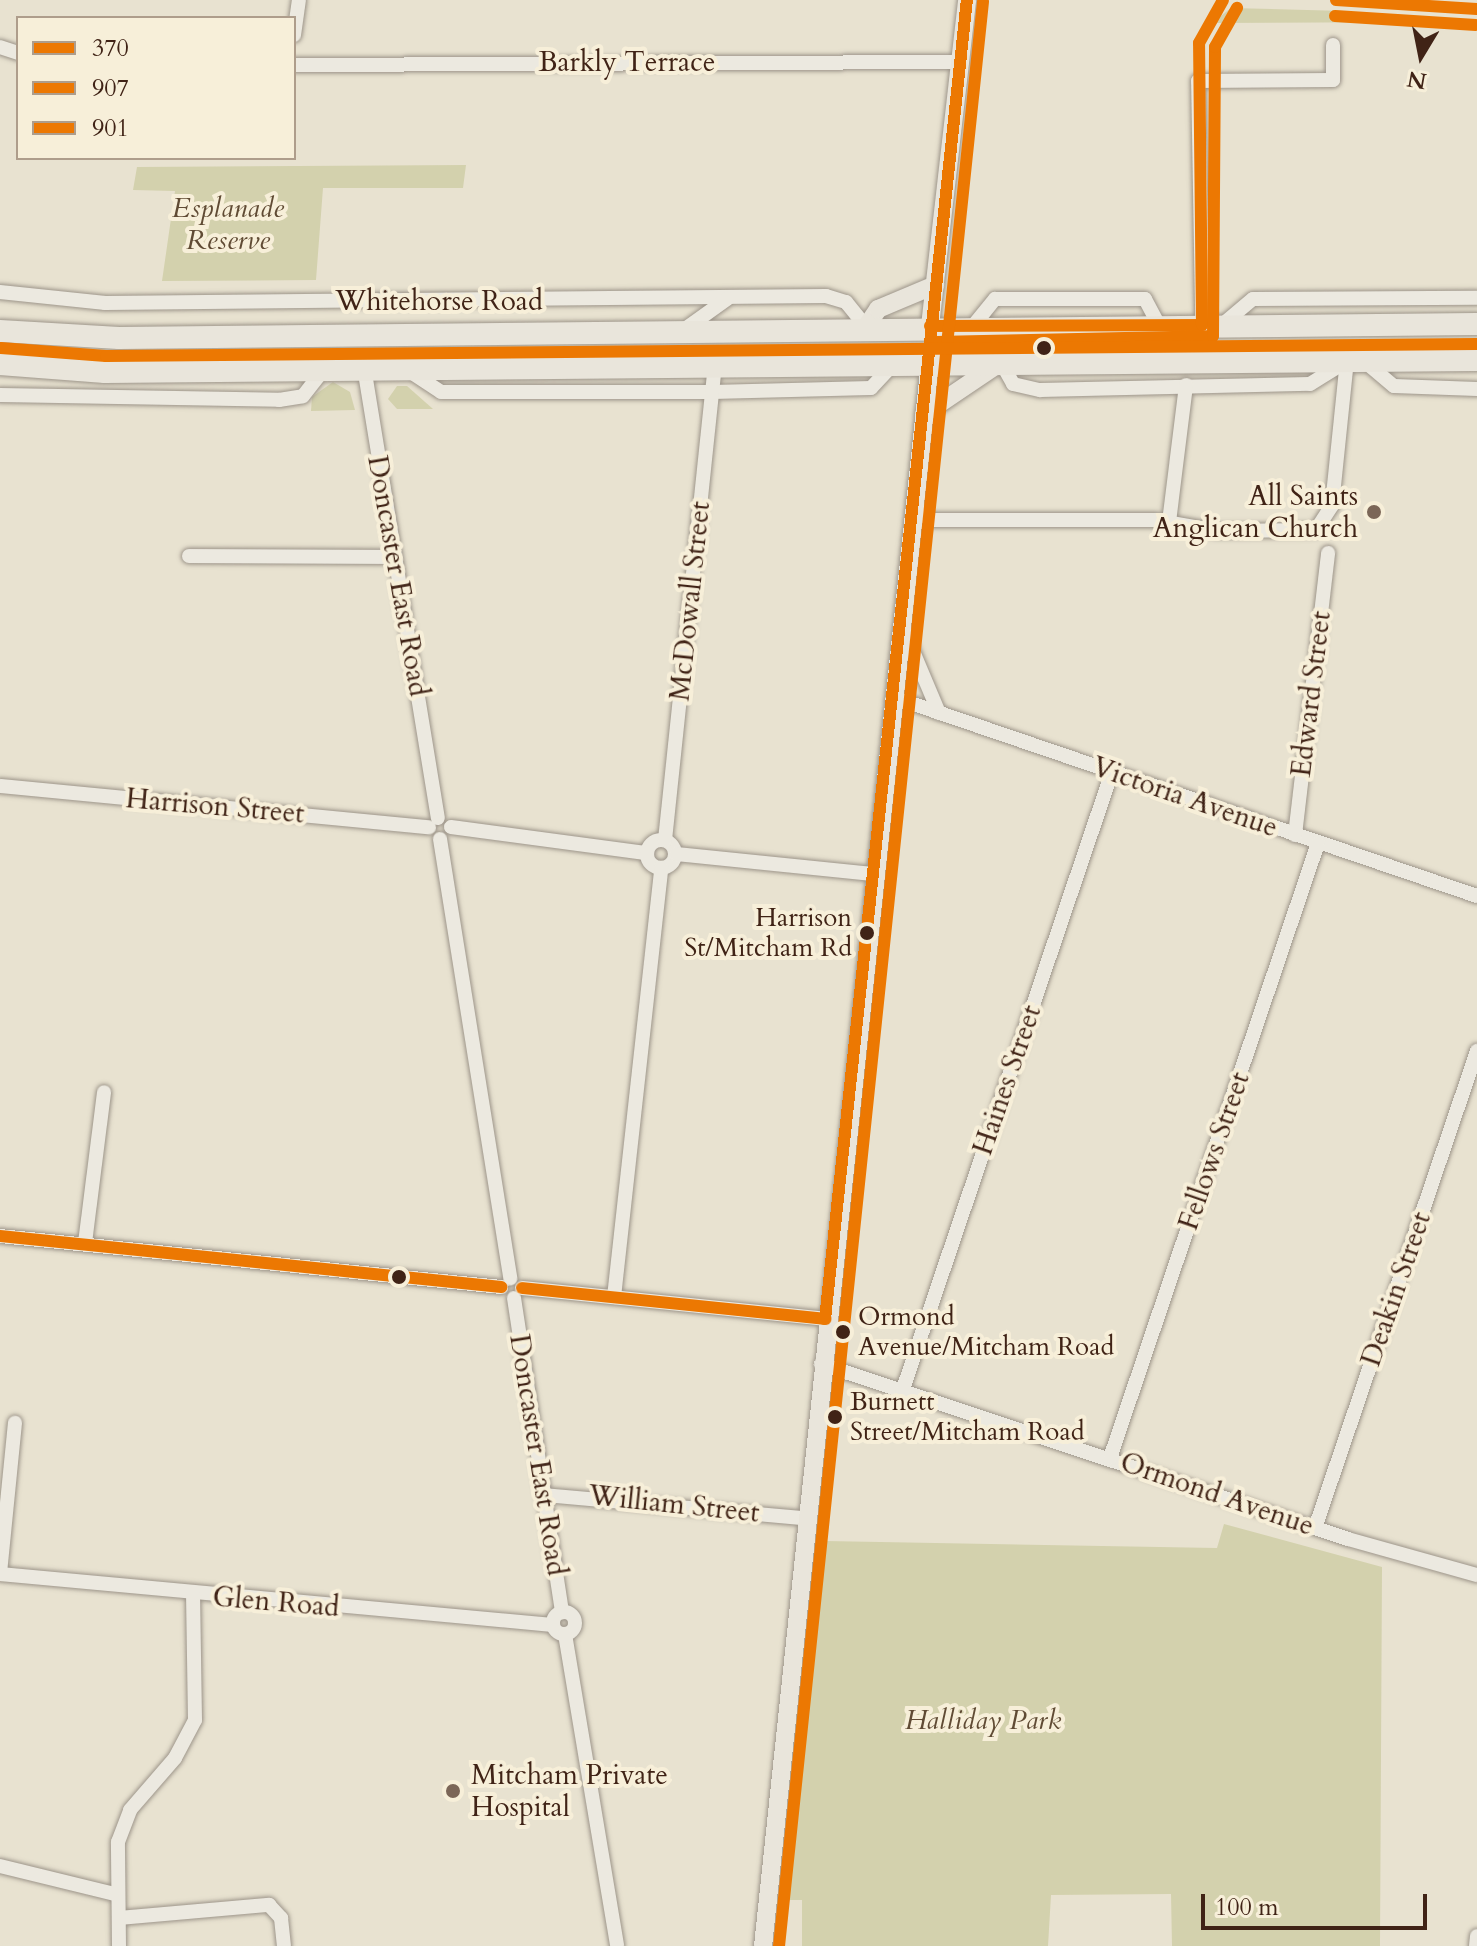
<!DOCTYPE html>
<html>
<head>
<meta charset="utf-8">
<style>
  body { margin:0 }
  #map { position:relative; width:1477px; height:1946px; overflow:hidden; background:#e8e2d0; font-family:Cardo,serif }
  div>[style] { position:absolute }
  .green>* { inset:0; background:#d3d1ad }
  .roads { filter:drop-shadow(0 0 2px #9d958a) drop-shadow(0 0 2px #9d958a) }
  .minor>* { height:14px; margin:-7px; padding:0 7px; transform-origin:7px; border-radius:7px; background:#ece9e0 }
  .minor>.ring { margin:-7px; padding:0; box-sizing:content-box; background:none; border:14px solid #ece9e0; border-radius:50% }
  .major>* { height:18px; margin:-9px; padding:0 9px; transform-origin:9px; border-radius:9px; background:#e9e5db }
  .highway>* { height:22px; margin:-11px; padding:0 11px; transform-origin:11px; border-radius:11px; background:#e9e5db }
  .bus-1>* { height:12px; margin:-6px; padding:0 6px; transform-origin:6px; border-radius:6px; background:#ec7802 }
  .bus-2>* { height:12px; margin:-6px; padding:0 6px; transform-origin:6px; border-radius:6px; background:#ec7802 }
  .bus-3>* { height:12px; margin:-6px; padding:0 6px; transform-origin:6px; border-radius:6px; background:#ec7802 }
  .dots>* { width:22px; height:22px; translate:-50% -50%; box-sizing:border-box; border:4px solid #f7efd9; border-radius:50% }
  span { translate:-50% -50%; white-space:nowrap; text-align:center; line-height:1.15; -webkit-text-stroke:8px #f7efd9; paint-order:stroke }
  .bus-label { font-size:26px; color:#402316 }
  .right { translate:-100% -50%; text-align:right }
  .left { translate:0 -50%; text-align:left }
  .street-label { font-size:28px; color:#402316 }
  .park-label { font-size:28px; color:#604b34; font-style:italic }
  .poi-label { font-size:28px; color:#402316 }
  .legend { position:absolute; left:16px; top:16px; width:280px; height:144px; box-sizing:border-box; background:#f7efd9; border:2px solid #ae9d8b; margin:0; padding:10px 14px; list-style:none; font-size:24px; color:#402316 }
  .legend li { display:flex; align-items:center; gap:16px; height:40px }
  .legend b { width:40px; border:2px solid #ae9d8b }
  .north { position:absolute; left:1381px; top:16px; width:80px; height:80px; -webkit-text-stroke:6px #f7efd9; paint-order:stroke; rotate:190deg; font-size:22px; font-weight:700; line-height:32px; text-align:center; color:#402316 }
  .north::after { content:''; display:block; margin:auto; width:28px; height:36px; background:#402316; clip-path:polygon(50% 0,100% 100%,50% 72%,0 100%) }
  .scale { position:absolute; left:1201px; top:1894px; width:226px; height:36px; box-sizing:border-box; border:4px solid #402316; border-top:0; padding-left:10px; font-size:24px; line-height:28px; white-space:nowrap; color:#402316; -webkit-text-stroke:6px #f7efd9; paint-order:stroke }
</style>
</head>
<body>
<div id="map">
  <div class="green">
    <i style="clip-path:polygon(1231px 8px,1344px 11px,1426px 22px,1212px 23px)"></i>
    <i style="clip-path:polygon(466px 165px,463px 188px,323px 188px,316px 280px,162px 281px,175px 191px,133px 190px,137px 167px)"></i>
    <i style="clip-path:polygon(333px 382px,350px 392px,355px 410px,311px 411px,312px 397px)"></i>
    <i style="clip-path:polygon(397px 386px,407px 386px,433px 409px,397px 409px,388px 399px)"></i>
    <i style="clip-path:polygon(1224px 1524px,1382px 1567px,1380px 1946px,1172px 1946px,1171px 1894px,1051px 1895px,1048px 1946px,802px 1946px,802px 1900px,787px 1900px,825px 1541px,1217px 1548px)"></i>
  </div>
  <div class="roads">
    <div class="minor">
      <i style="left:294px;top:35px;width:35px;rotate:-82deg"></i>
      <i style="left:0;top:47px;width:19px;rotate:18deg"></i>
      <i style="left:294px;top:65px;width:666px;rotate:-0.26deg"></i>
      <i style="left:0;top:292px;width:106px;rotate:6deg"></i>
      <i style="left:105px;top:303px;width:721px;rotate:-0.56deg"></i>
      <i style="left:826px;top:296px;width:21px;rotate:17deg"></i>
      <i style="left:846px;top:302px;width:32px;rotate:51deg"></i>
      <i style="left:1223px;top:324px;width:39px;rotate:-40deg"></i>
      <i style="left:1253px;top:299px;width:224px;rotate:-0.3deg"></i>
      <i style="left:973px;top:326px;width:35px;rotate:-51deg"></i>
      <i style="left:995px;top:299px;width:150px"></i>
      <i style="left:1145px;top:299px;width:30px;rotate:62deg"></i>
      <i style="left:685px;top:329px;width:52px;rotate:-35.5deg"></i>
      <i style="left:1364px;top:361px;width:39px;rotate:40deg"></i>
      <i style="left:1394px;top:386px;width:83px;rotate:2.1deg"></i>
      <i style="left:1001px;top:362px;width:25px;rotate:61deg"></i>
      <i style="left:1013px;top:384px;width:28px;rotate:13deg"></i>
      <i style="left:1040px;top:390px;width:270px;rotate:-1.3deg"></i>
      <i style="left:1310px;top:384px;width:44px;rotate:-31.9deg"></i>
      <i style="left:1203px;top:362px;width:281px;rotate:-91deg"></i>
      <i style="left:1198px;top:81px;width:135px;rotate:-0.4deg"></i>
      <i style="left:1333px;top:80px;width:35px;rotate:-90deg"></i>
      <i style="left:364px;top:367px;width:457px;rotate:80.7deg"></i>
      <i style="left:403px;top:367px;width:45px;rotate:33.3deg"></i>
      <i style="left:441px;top:392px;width:271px"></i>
      <i style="left:712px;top:392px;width:159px;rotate:-1.4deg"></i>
      <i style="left:871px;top:388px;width:34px;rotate:-47deg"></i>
      <i style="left:0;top:395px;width:279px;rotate:1deg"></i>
      <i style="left:279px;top:400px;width:24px;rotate:-9deg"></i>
      <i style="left:303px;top:396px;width:36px;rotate:-52deg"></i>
      <i style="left:912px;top:512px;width:23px;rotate:20deg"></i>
      <i style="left:934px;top:520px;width:220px"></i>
      <i style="left:1154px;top:520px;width:64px;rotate:9.9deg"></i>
      <i style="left:1217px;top:531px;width:99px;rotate:-0.6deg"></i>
      <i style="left:1316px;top:530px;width:30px;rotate:-57deg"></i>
      <i style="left:1332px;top:505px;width:145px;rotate:-84.1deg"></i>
      <i style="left:1169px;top:522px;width:138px;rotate:-82.9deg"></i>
      <i style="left:189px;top:556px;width:206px;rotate:0.3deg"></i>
      <i style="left:904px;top:630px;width:90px;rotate:67.1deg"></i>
      <i style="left:893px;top:697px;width:617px;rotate:18.82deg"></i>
      <i style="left:0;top:786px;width:431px;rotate:5.5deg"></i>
      <i style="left:451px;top:827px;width:198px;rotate:7.6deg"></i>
      <i style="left:1295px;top:835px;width:284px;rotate:-83.3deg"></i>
      <i style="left:440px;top:839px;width:445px;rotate:80.9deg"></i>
      <i class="ring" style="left:647px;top:840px;width:14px;height:14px"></i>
      <i style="left:665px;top:840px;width:481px;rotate:-84deg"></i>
      <i style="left:676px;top:854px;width:198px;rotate:5.8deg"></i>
      <i style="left:0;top:1236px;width:504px;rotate:5.81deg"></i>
      <i style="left:85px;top:1243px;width:152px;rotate:-82.8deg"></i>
      <i style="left:522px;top:1288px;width:305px;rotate:5.8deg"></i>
      <i style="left:614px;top:1297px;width:432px;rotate:-83.7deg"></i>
      <i style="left:514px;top:1298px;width:318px;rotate:81.3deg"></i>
      <i style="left:821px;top:1364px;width:555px;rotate:18.37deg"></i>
      <i style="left:1348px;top:1539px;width:134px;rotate:15.6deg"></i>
      <i style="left:903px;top:1389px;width:651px;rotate:-71.29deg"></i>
      <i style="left:1110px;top:1458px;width:649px;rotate:-71.31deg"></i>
      <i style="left:544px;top:1495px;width:260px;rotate:5.1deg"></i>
      <i style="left:1315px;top:1528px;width:504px;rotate:-71.24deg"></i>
      <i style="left:0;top:1573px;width:151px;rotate:-84.3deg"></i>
      <i style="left:0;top:1574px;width:555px;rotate:5.27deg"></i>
      <i class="ring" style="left:553px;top:1612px;width:8px;height:8px"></i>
      <i style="left:565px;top:1634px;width:316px;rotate:80.5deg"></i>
      <i style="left:0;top:1866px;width:118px;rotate:13.7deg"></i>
      <i style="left:119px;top:1918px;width:151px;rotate:-5deg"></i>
      <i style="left:269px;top:1905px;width:18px;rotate:47deg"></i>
      <i style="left:281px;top:1918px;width:28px;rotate:84deg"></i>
      <i style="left:119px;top:1946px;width:104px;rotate:-90.6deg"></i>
      <i style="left:118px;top:1842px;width:34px;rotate:-69deg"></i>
      <i style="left:130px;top:1810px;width:69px;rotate:-49.1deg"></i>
      <i style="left:175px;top:1758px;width:43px;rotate:-62.2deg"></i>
      <i style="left:195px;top:1720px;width:126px;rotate:-90.9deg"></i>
      <i style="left:1476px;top:1946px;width:10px;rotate:-84deg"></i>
    </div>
    <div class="major">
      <i style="left:930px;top:326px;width:328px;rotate:-83.5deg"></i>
      <i style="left:866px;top:327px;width:22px;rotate:-56deg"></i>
      <i style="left:878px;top:309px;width:62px;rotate:-22.8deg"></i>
      <i style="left:924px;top:414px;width:93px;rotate:-34deg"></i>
      <i style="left:763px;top:1946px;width:1592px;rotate:-83.98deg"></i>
    </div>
    <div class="highway">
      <i style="left:0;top:331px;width:119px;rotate:3.4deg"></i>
      <i style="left:119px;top:338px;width:1358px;rotate:-0.59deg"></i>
      <i style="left:0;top:364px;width:105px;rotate:4.4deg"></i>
      <i style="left:105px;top:372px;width:1372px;rotate:-0.5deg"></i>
    </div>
  </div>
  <div class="bus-1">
    <i style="left:1336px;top:0;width:141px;rotate:3.7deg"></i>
    <i style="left:930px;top:326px;width:272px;rotate:-0.2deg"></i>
    <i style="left:1202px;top:325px;width:282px;rotate:-90.6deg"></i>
    <i style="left:1199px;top:43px;width:49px;rotate:-60.8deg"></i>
    <i style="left:0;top:1236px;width:504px;rotate:5.81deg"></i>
    <i style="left:522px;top:1288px;width:305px;rotate:5.8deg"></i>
    <i style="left:825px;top:1319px;width:1327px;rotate:-83.86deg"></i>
  </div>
  <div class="bus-2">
    <i style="left:1335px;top:16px;width:141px;rotate:3.7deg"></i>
    <i style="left:930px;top:342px;width:283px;rotate:-1.2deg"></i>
    <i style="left:1213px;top:336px;width:289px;rotate:-89.6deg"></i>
    <i style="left:1215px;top:47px;width:45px;rotate:-60.6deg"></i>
    <i style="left:779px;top:1946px;width:1955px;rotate:-84.01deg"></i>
  </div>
  <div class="bus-3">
    <i style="left:1px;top:348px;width:105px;rotate:4.4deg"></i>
    <i style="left:106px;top:356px;width:1371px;rotate:-0.5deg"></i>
  </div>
  <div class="dots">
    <i style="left:1044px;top:348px;background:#402316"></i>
    <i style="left:1374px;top:512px;background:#7b6657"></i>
    <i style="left:867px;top:933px;background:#402316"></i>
    <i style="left:399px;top:1277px;background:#402316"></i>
    <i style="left:843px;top:1332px;background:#402316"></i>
    <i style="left:835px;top:1417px;background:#402316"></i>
    <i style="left:453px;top:1791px;background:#7b6657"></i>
  </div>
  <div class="bus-label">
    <span class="right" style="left:852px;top:933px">Harrison<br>St/Mitcham Rd</span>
    <span class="left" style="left:858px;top:1332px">Ormond<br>Avenue/Mitcham Road</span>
    <span class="left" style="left:850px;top:1417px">Burnett<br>Street/Mitcham Road</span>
  </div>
  <div class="street-label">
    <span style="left:627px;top:62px">Barkly Terrace</span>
    <span style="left:439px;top:301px">Whitehorse Road</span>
    <span style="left:398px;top:576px;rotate:80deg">Doncaster East Road</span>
    <span style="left:690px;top:601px;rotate:-84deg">McDowall Street</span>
    <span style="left:1311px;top:694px;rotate:-83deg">Edward Street</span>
    <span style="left:1185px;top:797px;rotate:19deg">Victoria Avenue</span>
    <span style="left:215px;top:806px;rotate:5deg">Harrison Street</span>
    <span style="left:1007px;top:1080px;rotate:-71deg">Haines Street</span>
    <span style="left:1214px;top:1151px;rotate:-71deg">Fellows Street</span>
    <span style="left:1396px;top:1289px;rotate:-71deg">Deakin Street</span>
    <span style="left:538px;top:1455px;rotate:81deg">Doncaster East Road</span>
    <span style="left:1217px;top:1494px;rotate:19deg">Ormond Avenue</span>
    <span style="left:674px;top:1504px;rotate:6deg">William Street</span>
    <span style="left:276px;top:1602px;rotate:5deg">Glen Road</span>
  </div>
  <div class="park-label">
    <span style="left:228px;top:224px">Esplanade<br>Reserve</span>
    <span style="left:983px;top:1720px">Halliday Park</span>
  </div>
  <div class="poi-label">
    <span class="right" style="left:1358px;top:512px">All Saints<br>Anglican Church</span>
    <span class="left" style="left:471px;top:1791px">Mitcham Private<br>Hospital</span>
  </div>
  <ul class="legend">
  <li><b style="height:10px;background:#ec7802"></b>370</li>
  <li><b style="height:10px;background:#ec7802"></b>907</li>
  <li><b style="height:10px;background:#ec7802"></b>901</li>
  </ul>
  <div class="north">N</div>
  <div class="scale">100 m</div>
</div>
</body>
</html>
